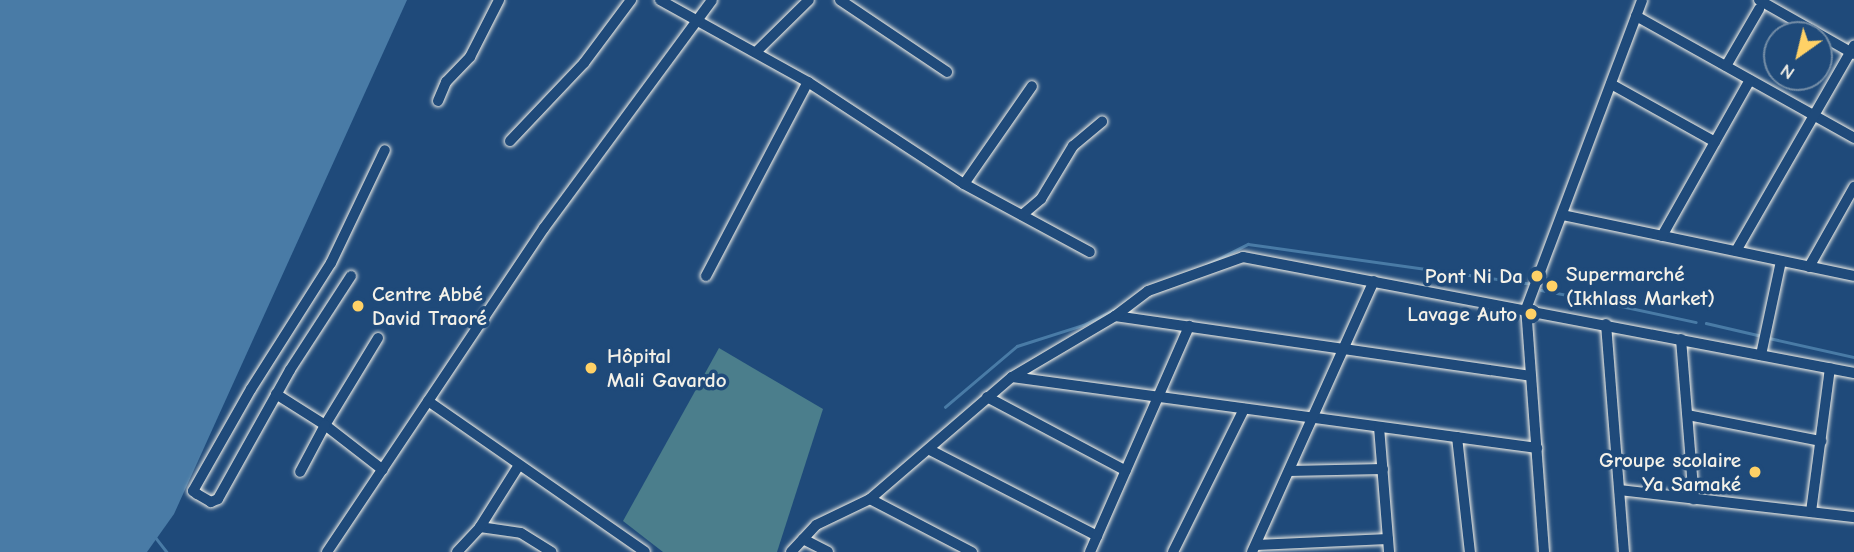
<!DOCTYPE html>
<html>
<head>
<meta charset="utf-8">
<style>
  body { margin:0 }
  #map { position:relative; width:1854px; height:552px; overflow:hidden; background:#1f4a7a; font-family:"Comic Neue",sans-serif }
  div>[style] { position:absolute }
  .green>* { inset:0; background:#4b7e8c }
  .water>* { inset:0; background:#497ba6 }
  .stream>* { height:2.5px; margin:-1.25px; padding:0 1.25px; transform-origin:1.25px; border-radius:1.25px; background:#497ba6 }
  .roads { filter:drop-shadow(0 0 2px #f4f1e8) drop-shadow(0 0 2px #f4f1e8) }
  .minor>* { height:10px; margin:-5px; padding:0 5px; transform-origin:5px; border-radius:5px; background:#1f4a7a }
  .dots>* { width:19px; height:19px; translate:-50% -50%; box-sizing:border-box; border:4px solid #1f4a7a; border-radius:50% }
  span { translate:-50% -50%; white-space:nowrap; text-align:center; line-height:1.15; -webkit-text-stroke:7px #1f4a7a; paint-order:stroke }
  .poi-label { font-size:21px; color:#f4f1e8; font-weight:700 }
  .left { translate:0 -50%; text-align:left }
  .right { translate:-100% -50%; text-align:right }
  .north { position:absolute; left:1763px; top:21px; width:70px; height:70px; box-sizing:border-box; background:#1f4a7a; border:2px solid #748da6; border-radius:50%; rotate:214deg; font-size:19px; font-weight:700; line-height:28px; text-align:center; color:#f4f1e8 }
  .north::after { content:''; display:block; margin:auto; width:24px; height:32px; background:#ffd166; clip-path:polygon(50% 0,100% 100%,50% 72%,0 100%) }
</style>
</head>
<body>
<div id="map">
  <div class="green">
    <i style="clip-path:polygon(719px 348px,823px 409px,777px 552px,663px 552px,623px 521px)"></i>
  </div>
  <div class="water">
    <i style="clip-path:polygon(0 0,407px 0,174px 514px,147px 552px,0 552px)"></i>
  </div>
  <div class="stream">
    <i style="left:1206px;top:265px;width:47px;rotate:-26.6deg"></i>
    <i style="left:1248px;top:244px;width:282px;rotate:8deg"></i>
    <i style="left:1541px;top:290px;width:43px;rotate:10.8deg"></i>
    <i style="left:1593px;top:300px;width:105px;rotate:12.1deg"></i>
    <i style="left:1706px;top:323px;width:57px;rotate:13.1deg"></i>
    <i style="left:1769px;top:338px;width:87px;rotate:12.6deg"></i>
    <i style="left:945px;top:407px;width:94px;rotate:-40.3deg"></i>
    <i style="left:1017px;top:346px;width:69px;rotate:-17.7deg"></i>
    <i style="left:1083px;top:325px;width:39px;rotate:-26deg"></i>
    <i style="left:156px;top:538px;width:18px;rotate:52deg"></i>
  </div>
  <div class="roads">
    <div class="minor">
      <i style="left:660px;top:0;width:169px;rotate:29deg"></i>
      <i style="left:808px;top:82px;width:186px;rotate:33.2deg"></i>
      <i style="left:964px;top:184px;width:143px;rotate:28.4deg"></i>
      <i style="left:840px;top:0;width:129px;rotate:33.9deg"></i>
      <i style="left:1759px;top:0;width:109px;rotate:29.6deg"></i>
      <i style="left:1636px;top:16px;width:250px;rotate:29.2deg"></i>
      <i style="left:756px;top:52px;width:74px;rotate:-44.5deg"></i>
      <i style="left:1726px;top:66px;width:66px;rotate:-59.9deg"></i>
      <i style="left:1611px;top:84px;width:119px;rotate:29.1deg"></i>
      <i style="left:438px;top:101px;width:21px;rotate:-67deg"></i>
      <i style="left:446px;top:82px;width:35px;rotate:-46deg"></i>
      <i style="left:470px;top:57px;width:64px;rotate:-63deg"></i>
      <i style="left:510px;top:141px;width:108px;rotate:-46.5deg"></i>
      <i style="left:584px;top:63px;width:79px;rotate:-53.3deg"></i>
      <i style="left:964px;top:184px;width:119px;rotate:-55.2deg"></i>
      <i style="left:1022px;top:215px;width:25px;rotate:-40deg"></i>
      <i style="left:1041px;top:199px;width:62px;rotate:-58.9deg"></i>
      <i style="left:1073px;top:146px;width:38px;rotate:-40deg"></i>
      <i style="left:1562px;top:215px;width:298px;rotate:11.8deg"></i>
      <i style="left:1662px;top:236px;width:179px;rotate:-60.6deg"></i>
      <i style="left:1736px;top:251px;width:237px;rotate:-60.1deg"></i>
      <i style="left:1809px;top:267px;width:92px;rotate:-60.6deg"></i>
      <i style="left:351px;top:276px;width:112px;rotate:123deg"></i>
      <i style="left:290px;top:370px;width:148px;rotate:119.2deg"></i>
      <i style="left:218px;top:499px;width:8px;rotate:157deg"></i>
      <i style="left:211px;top:502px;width:16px;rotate:-150deg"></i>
      <i style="left:197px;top:494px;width:5px;rotate:-143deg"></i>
      <i style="left:193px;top:491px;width:117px;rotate:-60.4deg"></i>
      <i style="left:251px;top:389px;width:149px;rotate:-57.6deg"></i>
      <i style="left:331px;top:263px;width:125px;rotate:-64.5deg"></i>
      <i style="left:706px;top:276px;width:219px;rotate:-62.3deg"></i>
      <i style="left:1115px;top:316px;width:420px;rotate:8.2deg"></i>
      <i style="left:1606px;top:324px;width:229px;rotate:85.5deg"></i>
      <i style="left:378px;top:338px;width:102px;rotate:121.3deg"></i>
      <i style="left:325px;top:425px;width:73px;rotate:37.8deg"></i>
      <i style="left:1681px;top:339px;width:161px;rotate:85.4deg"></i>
      <i style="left:1761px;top:355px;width:96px;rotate:-78deg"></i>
      <i style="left:1012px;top:377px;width:530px;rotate:7.7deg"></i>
      <i style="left:276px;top:394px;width:58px;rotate:32.3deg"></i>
      <i style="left:325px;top:425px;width:53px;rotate:118deg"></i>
      <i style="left:987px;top:397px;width:157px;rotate:28deg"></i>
      <i style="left:428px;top:401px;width:264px;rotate:34.8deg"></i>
      <i style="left:1688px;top:415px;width:136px;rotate:11.1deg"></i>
      <i style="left:1379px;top:427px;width:125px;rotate:85.4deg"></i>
      <i style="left:1457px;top:437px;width:116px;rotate:83.6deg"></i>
      <i style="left:930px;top:450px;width:188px;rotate:27.2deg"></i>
      <i style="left:1289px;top:471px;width:94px;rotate:-1.2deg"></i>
      <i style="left:1620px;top:490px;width:236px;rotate:6.6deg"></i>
      <i style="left:870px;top:499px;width:115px;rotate:27.5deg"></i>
      <i style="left:1811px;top:512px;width:145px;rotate:-82.5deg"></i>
      <i style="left:480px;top:527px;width:41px;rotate:8.3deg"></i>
      <i style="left:521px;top:533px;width:36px;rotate:32deg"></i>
      <i style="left:803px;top:539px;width:28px;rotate:27deg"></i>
      <i style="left:1256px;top:545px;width:132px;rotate:-2.6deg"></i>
      <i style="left:327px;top:552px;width:390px;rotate:-56.2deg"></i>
      <i style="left:544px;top:228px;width:283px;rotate:-53.6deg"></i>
      <i style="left:457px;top:552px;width:34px;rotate:-47deg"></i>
      <i style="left:480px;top:527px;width:73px;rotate:-57.8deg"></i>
      <i style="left:791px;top:552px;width:37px;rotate:-47deg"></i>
      <i style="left:816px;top:525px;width:60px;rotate:-25.7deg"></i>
      <i style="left:870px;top:499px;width:187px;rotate:-40.7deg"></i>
      <i style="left:1012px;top:377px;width:120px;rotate:-30.6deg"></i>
      <i style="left:1115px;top:316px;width:41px;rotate:-37.1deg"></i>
      <i style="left:1148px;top:291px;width:101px;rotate:-19.7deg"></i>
      <i style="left:1243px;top:257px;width:622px;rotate:10.75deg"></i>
      <i style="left:1090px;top:552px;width:247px;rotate:-66.3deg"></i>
      <i style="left:1173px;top:552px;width:160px;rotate:-63.6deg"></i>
      <i style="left:1252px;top:552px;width:297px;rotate:-65.8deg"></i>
      <i style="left:1544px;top:552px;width:244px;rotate:-94.2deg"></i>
      <i style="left:1526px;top:309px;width:330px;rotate:-69.4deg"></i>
    </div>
  </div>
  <div class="dots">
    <i style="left:1537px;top:276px;background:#ffd166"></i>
    <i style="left:1552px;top:286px;background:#ffd166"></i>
    <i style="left:358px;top:306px;background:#ffd166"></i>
    <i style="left:1531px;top:314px;background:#ffd166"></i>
    <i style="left:591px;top:368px;background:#ffd166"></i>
    <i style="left:1755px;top:472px;background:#ffd166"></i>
  </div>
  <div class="poi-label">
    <span class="left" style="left:1566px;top:286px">Supermarché<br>(Ikhlass Market)</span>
    <span class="right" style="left:1523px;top:276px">Pont Ni Da</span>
    <span class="left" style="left:372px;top:306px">Centre Abbé<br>David Traoré</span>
    <span class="right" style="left:1517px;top:314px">Lavage Auto</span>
    <span class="left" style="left:607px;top:368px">Hôpital<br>Mali Gavardo</span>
    <span class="right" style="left:1741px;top:472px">Groupe scolaire<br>Ya Samaké</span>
  </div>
  <div class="north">N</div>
</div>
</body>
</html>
